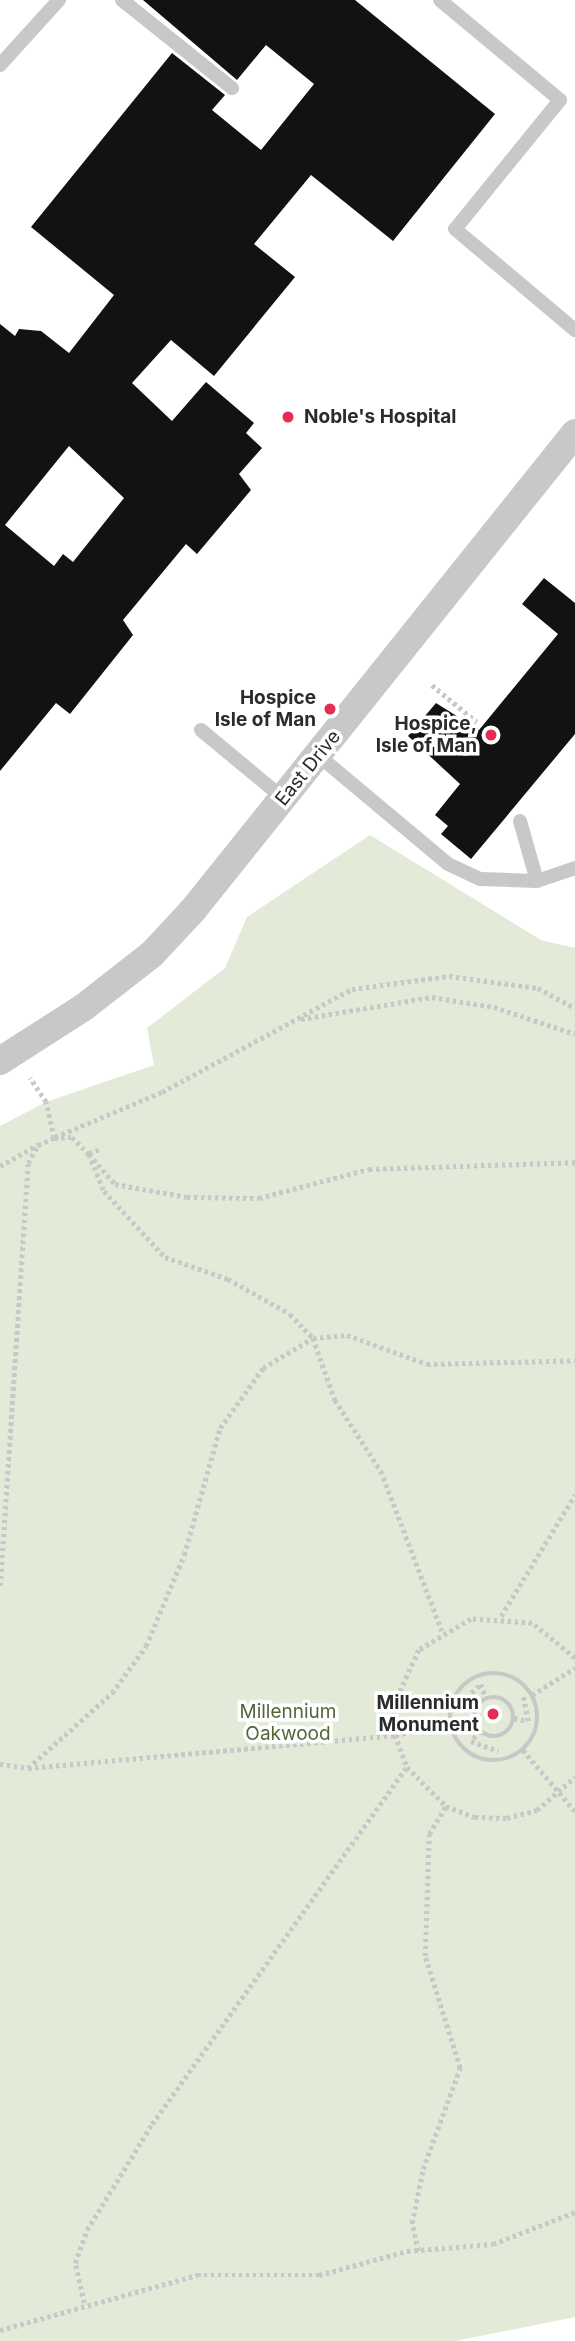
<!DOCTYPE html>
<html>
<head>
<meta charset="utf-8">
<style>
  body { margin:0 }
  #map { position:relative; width:575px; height:2341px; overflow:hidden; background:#fff; font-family:Inter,sans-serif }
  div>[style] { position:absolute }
  .green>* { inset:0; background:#e4ead8 }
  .building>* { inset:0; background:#121212 }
  .path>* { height:4.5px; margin-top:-2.25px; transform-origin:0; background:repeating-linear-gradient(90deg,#c8c8c8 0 3.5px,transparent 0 7px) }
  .path>.ring { margin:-2.25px; padding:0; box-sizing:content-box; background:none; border:4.5px solid #c8c8c8; border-radius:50% }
  .lane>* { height:14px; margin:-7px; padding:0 7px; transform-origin:7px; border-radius:7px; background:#c8c8c8 }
  .street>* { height:28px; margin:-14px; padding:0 14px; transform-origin:14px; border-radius:14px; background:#c8c8c8 }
  .dots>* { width:19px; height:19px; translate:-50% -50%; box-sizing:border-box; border:4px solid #fff; border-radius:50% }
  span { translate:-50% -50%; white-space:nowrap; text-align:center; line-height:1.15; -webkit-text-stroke:7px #fff; paint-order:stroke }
  .poi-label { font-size:19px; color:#2b2b2b; font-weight:700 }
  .left { translate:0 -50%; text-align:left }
  .right { translate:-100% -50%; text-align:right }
  .street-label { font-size:19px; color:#2b2b2b }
  .park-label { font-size:19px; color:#55663a }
</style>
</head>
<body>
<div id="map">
  <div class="green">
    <i style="clip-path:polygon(370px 835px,541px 940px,575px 948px,575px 2317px,455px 2341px,0 2341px,0 1126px,46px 1102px,154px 1065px,147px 1028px,225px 968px,247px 917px)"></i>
  </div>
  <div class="building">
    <i style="clip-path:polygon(evenodd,143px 0,355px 0,495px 114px,393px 241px,311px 175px,254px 244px,295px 277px,214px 376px,171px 340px,132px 383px,172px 421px,206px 382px,254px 423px,246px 433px,262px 448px,239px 474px,251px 490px,197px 554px,186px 544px,123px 620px,133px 635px,70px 714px,56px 703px,0 771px,0 324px,15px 336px,19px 329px,41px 331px,69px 353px,114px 295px,31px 227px,172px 53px,225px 95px,212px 110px,261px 150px,314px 84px,266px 45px,237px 80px,143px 0,69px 446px,124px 498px,73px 562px,63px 554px,54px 566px,5px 525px,69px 446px)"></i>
    <i style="clip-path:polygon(544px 578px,575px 603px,575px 734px,471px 859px,441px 834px,448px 826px,435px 815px,460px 784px,408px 736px,436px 703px,479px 730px,558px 634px,522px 604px)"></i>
  </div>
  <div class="path">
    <i style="left:432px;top:685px;width:58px;rotate:39.4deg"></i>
    <i style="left:301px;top:1019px;width:133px;rotate:-9.5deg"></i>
    <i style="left:432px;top:997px;width:63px;rotate:9.2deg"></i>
    <i style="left:494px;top:1007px;width:85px;rotate:18.4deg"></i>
    <i style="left:55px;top:1137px;width:116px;rotate:-22.8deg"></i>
    <i style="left:162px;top:1092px;width:216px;rotate:-28.5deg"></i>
    <i style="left:352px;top:989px;width:98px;rotate:-7.6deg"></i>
    <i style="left:449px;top:976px;width:90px;rotate:7.7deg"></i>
    <i style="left:538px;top:988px;width:42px;rotate:28.4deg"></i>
    <i style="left:54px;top:1138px;width:18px;rotate:-3deg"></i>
    <i style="left:72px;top:1137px;width:24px;rotate:45deg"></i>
    <i style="left:89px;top:1154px;width:40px;rotate:68deg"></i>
    <i style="left:104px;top:1191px;width:90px;rotate:47.3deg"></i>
    <i style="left:165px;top:1257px;width:67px;rotate:19.2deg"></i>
    <i style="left:228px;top:1279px;width:71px;rotate:29.4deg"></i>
    <i style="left:290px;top:1314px;width:33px;rotate:46deg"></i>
    <i style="left:313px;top:1338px;width:66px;rotate:70.5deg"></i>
    <i style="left:335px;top:1400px;width:85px;rotate:57.1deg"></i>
    <i style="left:381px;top:1471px;width:171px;rotate:69.1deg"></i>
    <i style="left:99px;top:1150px;width:11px;rotate:158deg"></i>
    <i style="left:89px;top:1154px;width:40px;rotate:49deg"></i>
    <i style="left:115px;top:1184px;width:73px;rotate:10.2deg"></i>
    <i style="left:187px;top:1197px;width:72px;rotate:0.8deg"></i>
    <i style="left:259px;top:1198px;width:114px;rotate:-14.8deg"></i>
    <i style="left:369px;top:1169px;width:206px;rotate:-1.9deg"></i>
    <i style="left:0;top:1166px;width:43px;rotate:-29.6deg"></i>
    <i style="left:0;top:1586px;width:424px;rotate:-86.2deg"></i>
    <i style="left:28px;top:1163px;width:21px;rotate:-61deg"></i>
    <i style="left:38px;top:1145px;width:17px;rotate:-24deg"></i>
    <i style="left:54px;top:1138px;width:37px;rotate:-103deg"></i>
    <i style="left:46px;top:1102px;width:29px;rotate:-124deg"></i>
    <i style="left:501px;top:1616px;width:142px;rotate:-58.6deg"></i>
    <i style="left:575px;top:1658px;width:55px;rotate:-140.9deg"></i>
    <i style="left:532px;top:1623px;width:61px;rotate:-176.2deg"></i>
    <i style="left:471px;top:1619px;width:61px;rotate:149.2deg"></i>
    <i style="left:419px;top:1650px;width:60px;rotate:114.4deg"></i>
    <i style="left:394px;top:1705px;width:30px;rotate:88deg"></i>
    <i style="left:395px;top:1735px;width:34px;rotate:69deg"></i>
    <i style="left:407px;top:1767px;width:55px;rotate:45deg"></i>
    <i style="left:446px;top:1806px;width:31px;rotate:21deg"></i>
    <i style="left:475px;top:1817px;width:32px;rotate:2deg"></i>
    <i style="left:507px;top:1818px;width:31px;rotate:-15deg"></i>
    <i style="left:537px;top:1810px;width:50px;rotate:-41deg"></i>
    <i class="ring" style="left:450px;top:1673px;width:83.5px;height:83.5px"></i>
    <i style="left:532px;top:1695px;width:51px;rotate:-32.1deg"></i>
    <i class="ring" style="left:474px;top:1697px;width:35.5px;height:35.5px"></i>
    <i style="left:461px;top:1702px;width:27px;rotate:-42deg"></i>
    <i style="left:481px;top:1684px;width:15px;rotate:70deg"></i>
    <i style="left:514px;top:1718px;width:14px;rotate:12deg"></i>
    <i style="left:528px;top:1721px;width:26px;rotate:-101deg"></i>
    <i style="left:481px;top:1731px;width:14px;rotate:135deg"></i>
    <i style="left:471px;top:1741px;width:29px;rotate:20deg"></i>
    <i style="left:523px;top:1750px;width:80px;rotate:49.6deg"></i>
    <i style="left:0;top:1764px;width:28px;rotate:8deg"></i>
    <i style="left:28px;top:1768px;width:368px;rotate:-5.1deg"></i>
    <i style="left:395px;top:1735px;width:95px;rotate:-11.5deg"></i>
    <i style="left:28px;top:1768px;width:113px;rotate:-41.8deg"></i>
    <i style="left:112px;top:1693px;width:58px;rotate:-54.1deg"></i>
    <i style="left:146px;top:1646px;width:99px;rotate:-67.3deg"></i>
    <i style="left:184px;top:1555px;width:132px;rotate:-74.2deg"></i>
    <i style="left:220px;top:1428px;width:74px;rotate:-54.4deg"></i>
    <i style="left:263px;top:1368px;width:58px;rotate:-31deg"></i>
    <i style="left:313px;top:1338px;width:34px;rotate:-5deg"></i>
    <i style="left:347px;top:1335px;width:85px;rotate:19.9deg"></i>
    <i style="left:427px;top:1364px;width:148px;rotate:-1.5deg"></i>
    <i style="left:418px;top:2251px;width:29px;rotate:-102deg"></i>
    <i style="left:412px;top:2223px;width:55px;rotate:-78.5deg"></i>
    <i style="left:423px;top:2169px;width:108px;rotate:-69.9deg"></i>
    <i style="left:460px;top:2068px;width:117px;rotate:-107.4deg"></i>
    <i style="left:425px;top:1956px;width:122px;rotate:-88.1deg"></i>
    <i style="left:429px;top:1834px;width:33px;rotate:-59deg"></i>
    <i style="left:84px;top:2303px;width:41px;rotate:-102.7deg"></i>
    <i style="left:75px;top:2263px;width:35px;rotate:-70deg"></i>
    <i style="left:87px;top:2230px;width:124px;rotate:-58.5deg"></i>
    <i style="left:152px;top:2124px;width:439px;rotate:-54.5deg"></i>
    <i style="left:0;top:2330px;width:205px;rotate:-15.6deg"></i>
    <i style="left:197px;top:2275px;width:122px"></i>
    <i style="left:319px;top:2275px;width:91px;rotate:-15.3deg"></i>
    <i style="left:407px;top:2251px;width:86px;rotate:-4.7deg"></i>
    <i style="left:493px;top:2244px;width:88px;rotate:-21.3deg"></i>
  </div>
  <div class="lane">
    <i style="left:122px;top:0;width:141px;rotate:38.7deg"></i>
    <i style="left:440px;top:0;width:156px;rotate:39.8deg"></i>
    <i style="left:560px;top:100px;width:166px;rotate:129.1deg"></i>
    <i style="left:455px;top:229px;width:157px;rotate:40.1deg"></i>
    <i style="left:0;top:65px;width:88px;rotate:-47.8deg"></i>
    <i style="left:201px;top:730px;width:107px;rotate:39.7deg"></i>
    <i style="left:319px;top:756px;width:168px;rotate:39.9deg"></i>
    <i style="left:448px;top:864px;width:35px;rotate:25deg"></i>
    <i style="left:480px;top:879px;width:57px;rotate:2deg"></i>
    <i style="left:537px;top:881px;width:40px;rotate:-18.9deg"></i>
    <i style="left:520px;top:821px;width:62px;rotate:74.2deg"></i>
  </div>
  <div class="street">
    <i style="left:0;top:1061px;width:100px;rotate:-32.7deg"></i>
    <i style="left:84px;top:1007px;width:86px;rotate:-37.9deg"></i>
    <i style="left:152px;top:954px;width:60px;rotate:-47deg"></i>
    <i style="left:193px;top:910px;width:611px;rotate:-51.31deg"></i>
  </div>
  <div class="dots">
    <i style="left:288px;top:417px;background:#e42c55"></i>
    <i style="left:330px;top:709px;background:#e42c55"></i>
    <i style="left:491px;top:735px;background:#e42c55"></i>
    <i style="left:493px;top:1714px;background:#e42c55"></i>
  </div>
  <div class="poi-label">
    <span class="left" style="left:304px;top:417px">Noble's Hospital</span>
    <span class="right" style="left:316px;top:709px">Hospice<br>Isle of Man</span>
    <span class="right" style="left:477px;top:735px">Hospice,<br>Isle of Man</span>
    <span class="right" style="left:479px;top:1714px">Millennium<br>Monument</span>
  </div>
  <div class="street-label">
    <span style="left:308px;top:768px;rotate:-51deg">East Drive</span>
  </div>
  <div class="park-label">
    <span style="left:288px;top:1723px">Millennium<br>Oakwood</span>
  </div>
</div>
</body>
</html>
